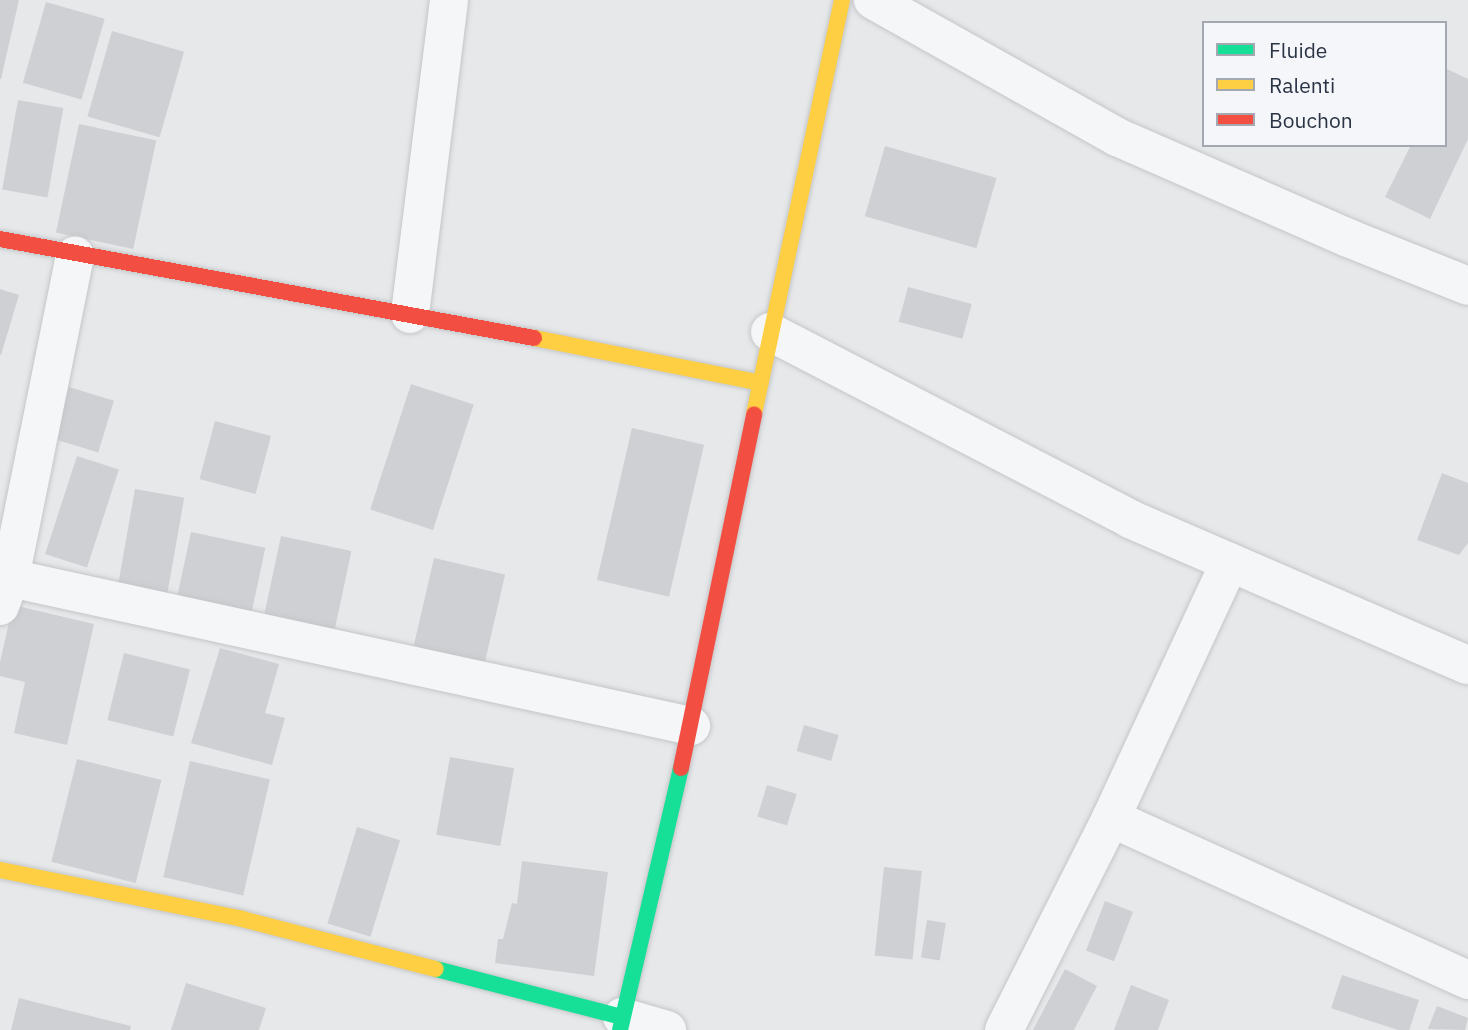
<!DOCTYPE html>
<html>
<head>
<meta charset="utf-8">
<style>
  body { margin:0 }
  #map { position:relative; width:1468px; height:1030px; overflow:hidden; background:#e6e8ea; font-family:"IBM Plex Sans",sans-serif }
  div>[style] { position:absolute }
  .building>* { inset:0; background:#ced0d3; transform-origin:0 0 }
  .roads { filter:drop-shadow(0 0 2px #c4c6c8) drop-shadow(0 0 2px #c4c6c8) }
  .street>* { height:38px; margin:-19px; padding:0 19px; transform-origin:19px; border-radius:19px; background:#f5f6f7 }
  .fast>* { height:16px; margin:-8px; padding:0 8px; transform-origin:8px; border-radius:8px; background:#16e098 }
  .slow>* { height:16px; margin:-8px; padding:0 8px; transform-origin:8px; border-radius:8px; background:#ffcf43 }
  .jam>* { height:16px; margin:-8px; padding:0 8px; transform-origin:8px; border-radius:8px; background:#f24e42 }
  span { translate:-50% -50%; white-space:nowrap; text-align:center; line-height:1.15; -webkit-text-stroke:5px #f4f6f9; paint-order:stroke }
  .legend { position:absolute; left:1202px; top:21px; width:245px; height:126px; box-sizing:border-box; background:#f4f6f9; border:2px solid #a4a8b1; margin:0; padding:9px 12px; list-style:none; font-size:21px; color:#2b3445 }
  .legend li { display:flex; align-items:center; gap:14px; height:35px }
  .legend b { width:35px; border:2px solid #a4a8b1 }
</style>
</head>
<body>
<div id="map">
  <div class="building">
    <i style="clip-path:polygon(0 0,19px 0,1px 79px,0 79px)"></i>
    <i style="left:46px;top:2px;width:61px;height:84px;rotate:16deg"></i>
    <i style="left:112px;top:31px;width:75px;height:89px;rotate:16deg"></i>
    <i style="clip-path:polygon(1447px 69px,1468px 79px,1468px 139px,1430px 219px,1385px 197px,1411px 145px,1445px 145px)"></i>
    <i style="left:18px;top:100px;width:46px;height:91px;rotate:10deg"></i>
    <i style="left:79px;top:124px;width:79px;height:111px;rotate:12deg"></i>
    <i style="left:885px;top:146px;width:116px;height:73px;rotate:16deg"></i>
    <i style="left:908px;top:287px;width:66px;height:36px;rotate:15deg"></i>
    <i style="clip-path:polygon(0 289px,19px 295px,1px 355px,0 355px)"></i>
    <i style="left:411px;top:384px;width:66px;height:132px;rotate:18deg"></i>
    <i style="left:69px;top:387px;width:47px;height:54px;rotate:17deg"></i>
    <i style="left:215px;top:421px;width:58px;height:60px;rotate:15deg"></i>
    <i style="left:632px;top:428px;width:74px;height:156px;rotate:13deg"></i>
    <i style="left:77px;top:456px;width:44px;height:103px;rotate:18deg"></i>
    <i style="clip-path:polygon(1442px 473px,1468px 483px,1468px 543px,1459px 555px,1417px 540px)"></i>
    <i style="left:135px;top:489px;width:50px;height:109px;rotate:10deg"></i>
    <i style="left:191px;top:532px;width:76px;height:78px;rotate:12deg"></i>
    <i style="left:281px;top:536px;width:72px;height:94px;rotate:12deg"></i>
    <i style="left:434px;top:558px;width:73px;height:103px;rotate:13deg"></i>
    <i style="clip-path:polygon(13px 605px,94px 624px,67px 745px,14px 733px,25px 682px,0 676px,0 662px)"></i>
    <i style="clip-path:polygon(220px 648px,279px 664px,265px 713px,285px 718px,272px 765px,191px 743px)"></i>
    <i style="left:124px;top:653px;width:68px;height:69px;rotate:14deg"></i>
    <i style="left:804px;top:725px;width:36px;height:27px;rotate:16deg"></i>
    <i style="left:450px;top:757px;width:65px;height:79px;rotate:10deg"></i>
    <i style="left:77px;top:759px;width:87px;height:106px;rotate:14deg"></i>
    <i style="left:190px;top:761px;width:82px;height:119px;rotate:13deg"></i>
    <i style="left:767px;top:785px;width:31px;height:33px;rotate:17deg"></i>
    <i style="left:357px;top:827px;width:45px;height:101px;rotate:17deg"></i>
    <i style="clip-path:polygon(522px 861px,608px 872px,594px 976px,495px 963px,498px 939px,503px 939px,512px 903px,517px 904px)"></i>
    <i style="left:884px;top:867px;width:38px;height:89px;rotate:6deg"></i>
    <i style="left:1105px;top:901px;width:30px;height:53px;rotate:21deg"></i>
    <i style="left:927px;top:920px;width:19px;height:38px;rotate:9deg"></i>
    <i style="clip-path:polygon(1065px 969px,1097px 986px,1074px 1030px,1033px 1030px)"></i>
    <i style="left:1342px;top:975px;width:81px;height:35px;rotate:18deg"></i>
    <i style="clip-path:polygon(186px 983px,266px 1008px,259px 1030px,171px 1030px)"></i>
    <i style="clip-path:polygon(1131px 985px,1169px 1000px,1158px 1030px,1114px 1030px)"></i>
    <i style="clip-path:polygon(19px 998px,131px 1026px,130px 1030px,11px 1030px)"></i>
    <i style="clip-path:polygon(1437px 1006px,1468px 1018px,1465px 1030px,1428px 1029px)"></i>
  </div>
  <div class="roads">
    <div class="street">
      <i style="left:873px;top:0;width:280px;rotate:29.3deg"></i>
      <i style="left:1117px;top:137px;width:252px;rotate:23.6deg"></i>
      <i style="left:1348px;top:238px;width:129px;rotate:21.8deg"></i>
      <i style="left:410px;top:314px;width:316px;rotate:-82.9deg"></i>
      <i style="left:770px;top:332px;width:406px;rotate:27.4deg"></i>
      <i style="left:1130px;top:519px;width:368px;rotate:23.4deg"></i>
      <i style="left:10px;top:578px;width:697px;rotate:12.26deg"></i>
      <i style="left:0;top:606px;width:30px;rotate:-70deg"></i>
      <i style="left:10px;top:578px;width:329px;rotate:-78.6deg"></i>
      <i style="left:1111px;top:818px;width:392px;rotate:24.4deg"></i>
      <i style="left:622px;top:1017px;width:47px;rotate:16.1deg"></i>
      <i style="left:1004px;top:1030px;width:237px;rotate:-63.2deg"></i>
      <i style="left:1111px;top:818px;width:282px;rotate:-65.1deg"></i>
    </div>
    <div class="fast">
      <i style="left:436px;top:969px;width:192px;rotate:14.5deg"></i>
      <i style="left:620px;top:1030px;width:269px;rotate:-76.9deg"></i>
    </div>
    <div class="slow">
      <i style="left:534px;top:338px;width:231px;rotate:11.2deg"></i>
      <i style="left:754px;top:414px;width:423px;rotate:-78deg"></i>
      <i style="left:0;top:870px;width:247px;rotate:11.4deg"></i>
      <i style="left:242px;top:919px;width:200px;rotate:14.5deg"></i>
    </div>
    <div class="jam">
      <i style="left:0;top:239px;width:543px;rotate:10.5deg"></i>
      <i style="left:681px;top:768px;width:361px;rotate:-78.3deg"></i>
    </div>
  </div>
  <ul class="legend">
  <li><b style="height:9px;background:#16e098"></b>Fluide</li>
  <li><b style="height:9px;background:#ffcf43"></b>Ralenti</li>
  <li><b style="height:9px;background:#f24e42"></b>Bouchon</li>
  </ul>
</div>
</body>
</html>
